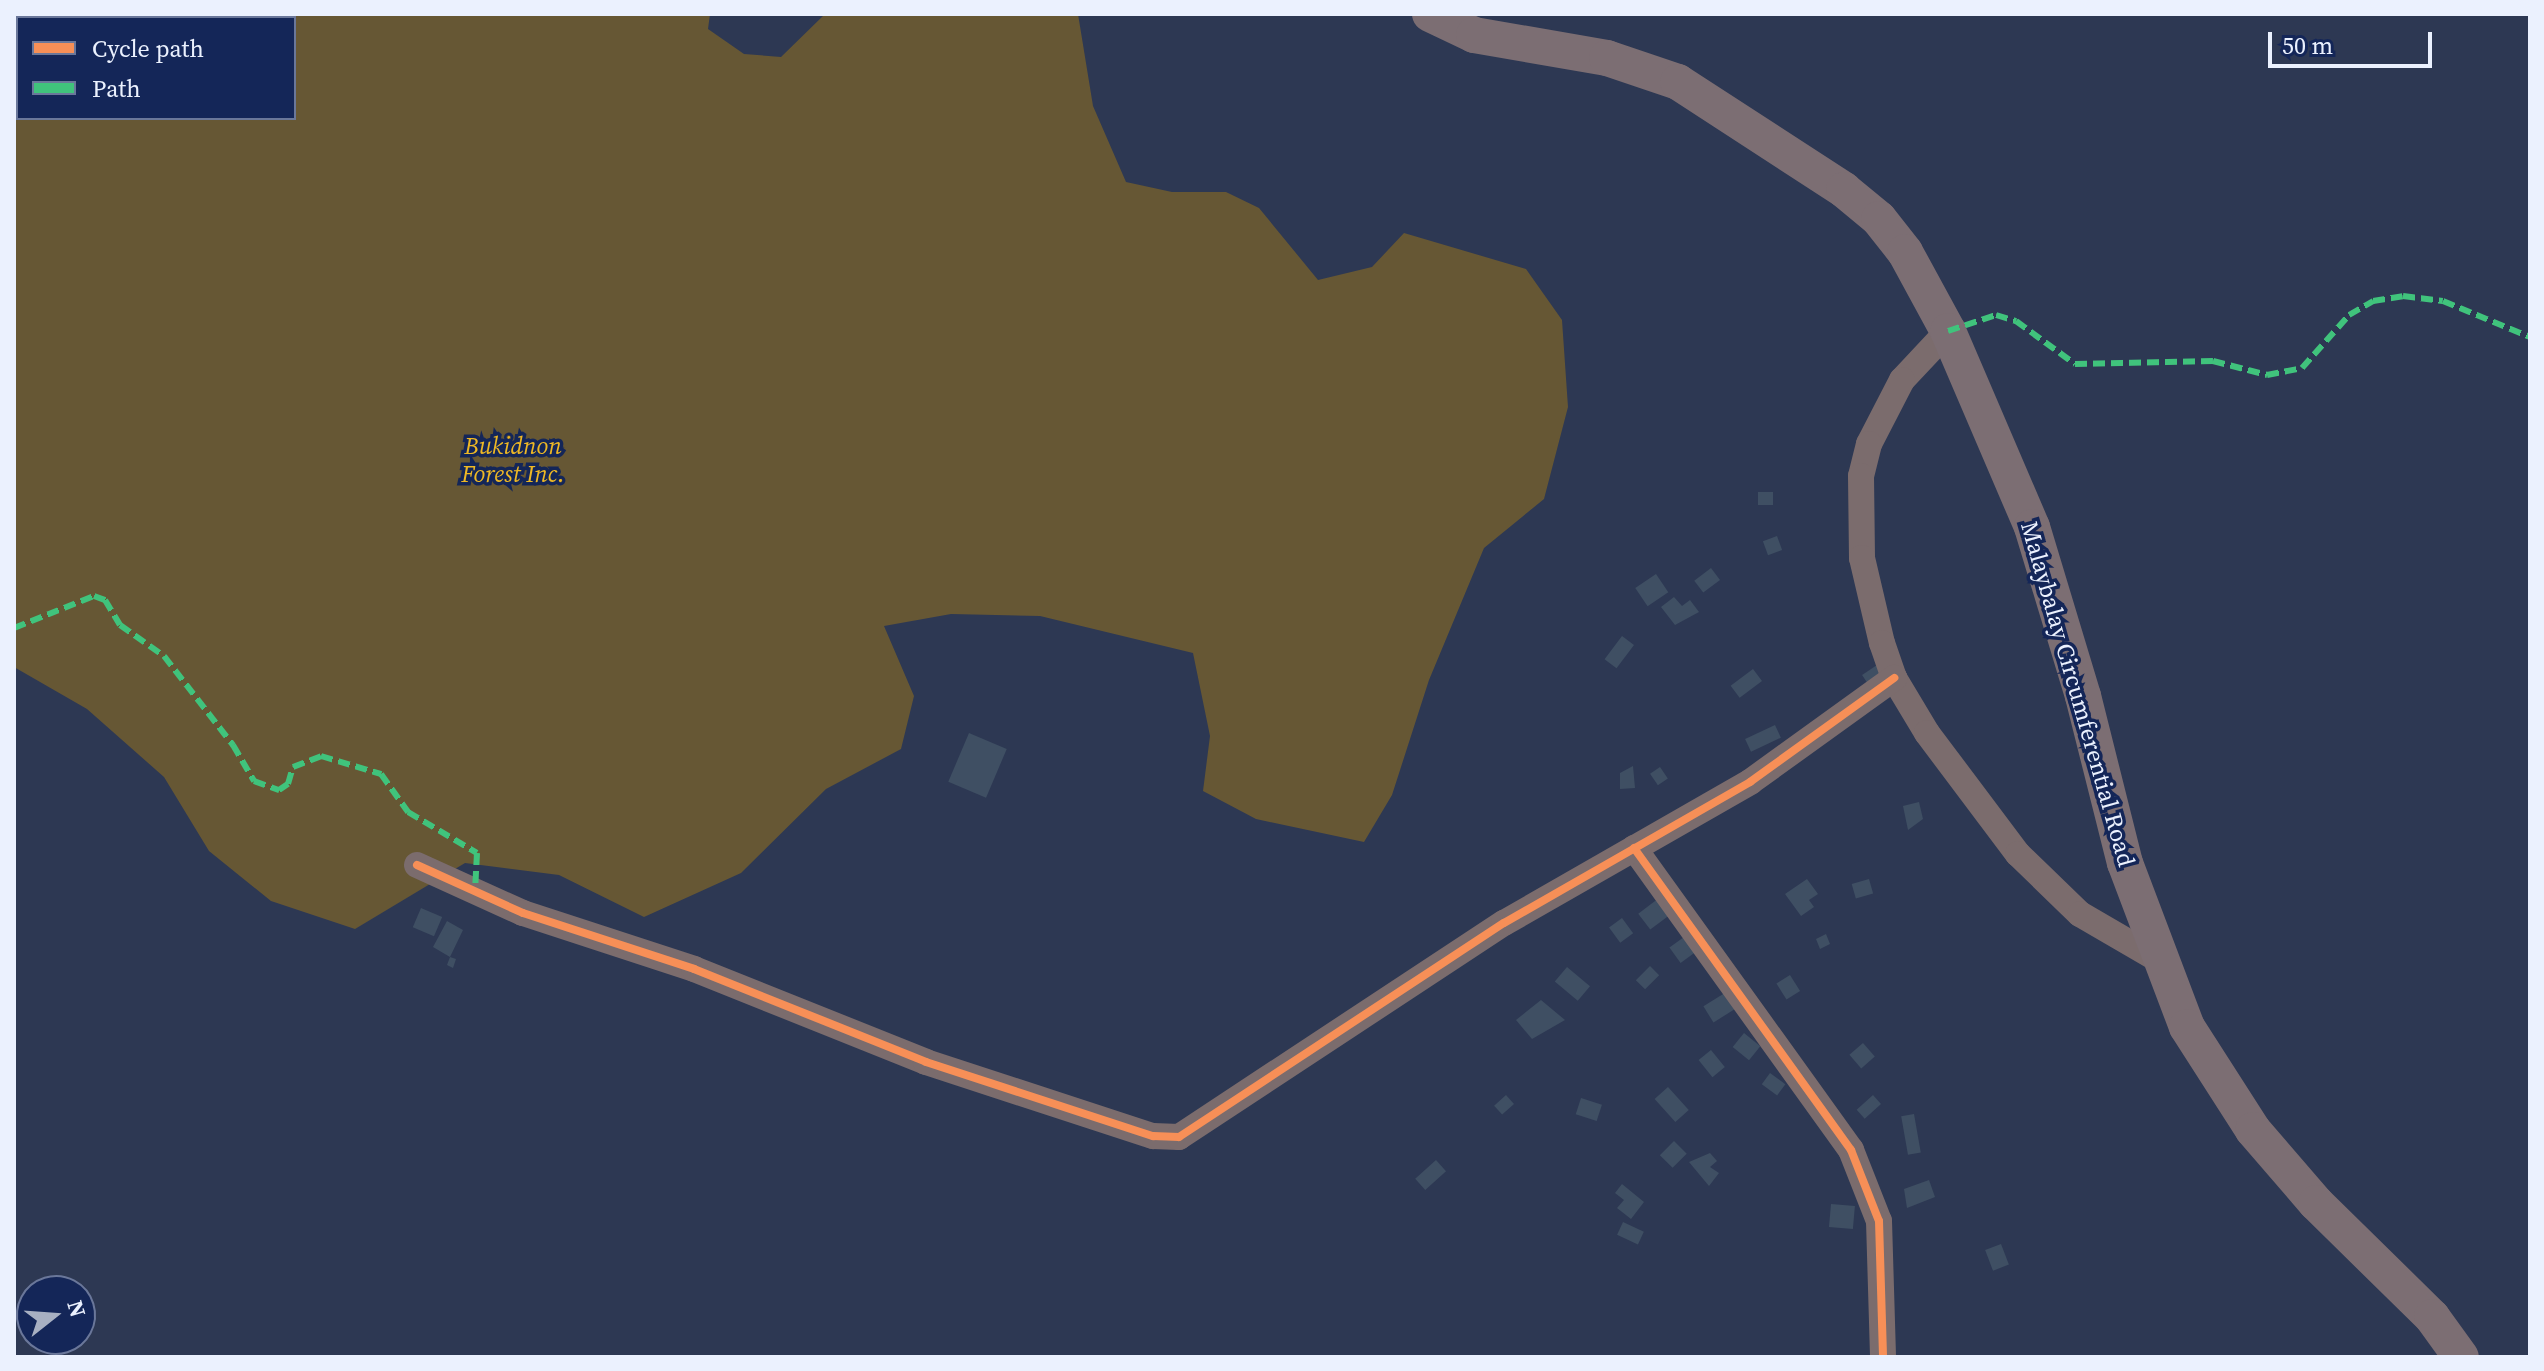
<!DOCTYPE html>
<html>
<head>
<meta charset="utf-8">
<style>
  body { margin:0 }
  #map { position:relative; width:2544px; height:1371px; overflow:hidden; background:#2d3853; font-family:"Source Serif 4",serif }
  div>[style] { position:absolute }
  .forest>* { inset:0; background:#665734 }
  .building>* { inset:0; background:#3f4f63; transform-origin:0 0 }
  .minor>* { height:26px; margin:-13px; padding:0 13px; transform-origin:13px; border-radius:13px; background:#7b6c6d }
  .secondary>* { height:36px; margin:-18px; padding:0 18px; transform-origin:18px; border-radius:18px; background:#7c6e73 }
  .quiet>* { height:6px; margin-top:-3px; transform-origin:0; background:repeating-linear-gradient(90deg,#40c37c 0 12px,transparent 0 18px) }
  .cycleway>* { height:8px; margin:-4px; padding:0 4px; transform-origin:4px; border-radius:4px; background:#f78f57 }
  span { translate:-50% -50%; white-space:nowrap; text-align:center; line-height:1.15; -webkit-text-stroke:7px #142658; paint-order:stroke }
  .park-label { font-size:24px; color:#eeb825; font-style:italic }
  .street-label { font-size:24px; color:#ebf1fe }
  .frame { position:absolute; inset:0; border:16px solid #ebf1fe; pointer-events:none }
  .legend { position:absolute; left:16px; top:16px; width:280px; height:104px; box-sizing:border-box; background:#142658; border:2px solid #6a779a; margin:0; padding:10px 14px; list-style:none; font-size:24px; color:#ebf1fe }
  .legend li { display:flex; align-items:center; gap:16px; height:40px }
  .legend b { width:40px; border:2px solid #6a779a }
  .north { position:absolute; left:16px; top:1275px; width:80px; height:80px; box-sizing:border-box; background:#142658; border:2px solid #6a779a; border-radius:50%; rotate:73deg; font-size:22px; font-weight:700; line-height:32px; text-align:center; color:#ebf1fe }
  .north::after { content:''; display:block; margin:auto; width:28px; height:36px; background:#a8b0c2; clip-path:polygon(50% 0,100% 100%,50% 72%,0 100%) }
  .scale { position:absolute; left:2268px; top:32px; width:164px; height:36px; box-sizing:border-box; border:4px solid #ebf1fe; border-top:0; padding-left:10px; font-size:24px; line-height:28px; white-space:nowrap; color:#ebf1fe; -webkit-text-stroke:6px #142658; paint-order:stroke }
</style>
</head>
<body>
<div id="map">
  <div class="forest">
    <i style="clip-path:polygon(evenodd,14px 14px,710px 14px,708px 29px,744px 54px,781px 57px,825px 14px,1078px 14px,1093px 106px,1126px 182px,1172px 192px,1226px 192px,1259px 208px,1318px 280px,1372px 267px,1404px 233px,1526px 269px,1562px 320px,1568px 407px,1544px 499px,1484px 548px,1429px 680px,1392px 795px,1364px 842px,1256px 819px,1203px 791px,1210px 736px,1193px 653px,1040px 616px,951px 614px,884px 626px,914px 696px,901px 749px,826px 789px,741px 873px,644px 917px,559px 875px,465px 863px,355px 929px,271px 901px,209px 851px,164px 777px,87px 709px,14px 667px,14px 14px,18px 18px,294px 18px,294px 118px,18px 118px,18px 18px)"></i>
  </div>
  <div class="building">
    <i style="left:1758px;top:492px;width:15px;height:13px"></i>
    <i style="left:1777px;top:536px;width:15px;height:15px;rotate:70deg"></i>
    <i style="left:1711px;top:568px;width:15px;height:21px;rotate:53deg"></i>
    <i style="left:1656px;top:574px;width:22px;height:25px;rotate:56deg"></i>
    <i style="clip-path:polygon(1674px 597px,1682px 606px,1690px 600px,1699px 612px,1675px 625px,1661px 607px)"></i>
    <i style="left:1622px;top:636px;width:15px;height:29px;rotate:37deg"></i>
    <i style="left:1877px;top:665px;width:14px;height:18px;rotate:56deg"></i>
    <i style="left:1753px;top:669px;width:15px;height:28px;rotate:53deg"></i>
    <i style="left:1775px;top:725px;width:14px;height:33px;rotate:65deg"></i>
    <i style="left:969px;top:733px;width:41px;height:53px;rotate:23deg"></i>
    <i style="clip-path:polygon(1633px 766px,1635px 788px,1620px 789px,1620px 773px)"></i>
    <i style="left:1660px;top:767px;width:14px;height:12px;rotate:56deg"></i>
    <i style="clip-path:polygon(1919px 802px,1923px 819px,1908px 830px,1903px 806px)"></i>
    <i style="clip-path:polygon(1807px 879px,1818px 894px,1809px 900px,1814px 907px,1801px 916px,1785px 894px)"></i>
    <i style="left:1869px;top:879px;width:15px;height:18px;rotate:74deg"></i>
    <i style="left:1659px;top:898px;width:20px;height:26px;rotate:53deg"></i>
    <i style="left:421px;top:908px;width:23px;height:21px;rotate:23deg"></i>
    <i style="left:1622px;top:918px;width:19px;height:16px;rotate:54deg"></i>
    <i style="clip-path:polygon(447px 921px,463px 930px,450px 957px,456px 959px,453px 968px,447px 965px,450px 957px,433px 947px)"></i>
    <i style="clip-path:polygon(1826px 934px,1830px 944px,1820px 949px,1816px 939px)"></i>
    <i style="left:1684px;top:937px;width:19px;height:18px;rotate:54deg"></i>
    <i style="left:1650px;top:966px;width:13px;height:20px;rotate:45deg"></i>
    <i style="left:1567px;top:967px;width:30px;height:19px;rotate:40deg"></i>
    <i style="left:1790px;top:975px;width:19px;height:16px;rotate:58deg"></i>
    <i style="left:1728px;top:991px;width:19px;height:29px;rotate:58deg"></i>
    <i style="clip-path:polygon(1541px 1000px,1565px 1020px,1532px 1039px,1516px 1020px)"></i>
    <i style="left:1744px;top:1033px;width:21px;height:18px;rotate:39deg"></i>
    <i style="left:1863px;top:1043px;width:18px;height:18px;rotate:49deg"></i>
    <i style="left:1711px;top:1050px;width:22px;height:16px;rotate:51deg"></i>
    <i style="left:1770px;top:1073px;width:19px;height:14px;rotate:36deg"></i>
    <i style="left:1668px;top:1087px;width:31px;height:18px;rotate:48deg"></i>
    <i style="left:1506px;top:1095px;width:12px;height:16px;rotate:48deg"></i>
    <i style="left:1873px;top:1095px;width:12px;height:22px;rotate:48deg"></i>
    <i style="left:1581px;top:1098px;width:22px;height:17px;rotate:18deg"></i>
    <i style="left:1914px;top:1114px;width:39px;height:13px;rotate:80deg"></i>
    <i style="left:1674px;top:1141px;width:18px;height:20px;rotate:45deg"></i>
    <i style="clip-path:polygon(1710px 1153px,1717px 1161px,1710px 1167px,1719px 1173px,1709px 1186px,1689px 1162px)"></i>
    <i style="left:1436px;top:1160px;width:15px;height:28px;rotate:48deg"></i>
    <i style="clip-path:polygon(1929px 1180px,1935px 1197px,1907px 1208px,1904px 1189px)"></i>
    <i style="clip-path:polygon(1622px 1184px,1644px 1202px,1631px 1219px,1617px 1208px,1624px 1200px,1615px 1193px)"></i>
    <i style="left:1831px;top:1204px;width:24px;height:23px;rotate:5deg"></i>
    <i style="left:1623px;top:1222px;width:23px;height:14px;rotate:25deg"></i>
    <i style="left:2001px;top:1244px;width:22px;height:17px;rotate:69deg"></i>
  </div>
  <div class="minor">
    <i style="left:1948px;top:331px;width:67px;rotate:133.2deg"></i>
    <i style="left:1902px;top:380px;width:72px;rotate:117.3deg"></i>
    <i style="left:1869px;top:444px;width:33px;rotate:104deg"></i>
    <i style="left:1861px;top:476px;width:82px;rotate:89.3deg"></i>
    <i style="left:1862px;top:558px;width:87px;rotate:76.8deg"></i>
    <i style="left:1882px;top:643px;width:37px;rotate:71deg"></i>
    <i style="left:1894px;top:678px;width:64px;rotate:59deg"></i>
    <i style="left:1927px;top:733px;width:151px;rotate:53.1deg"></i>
    <i style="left:2018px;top:854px;width:86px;rotate:44.1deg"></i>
    <i style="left:2080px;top:914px;width:91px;rotate:30.2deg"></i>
    <i style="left:1634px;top:848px;width:372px;rotate:54.3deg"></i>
    <i style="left:1851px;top:1150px;width:76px;rotate:68.5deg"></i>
    <i style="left:1879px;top:1221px;width:136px;rotate:88.3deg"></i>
    <i style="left:417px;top:865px;width:116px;rotate:24.4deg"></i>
    <i style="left:523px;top:913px;width:180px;rotate:18.1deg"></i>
    <i style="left:694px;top:969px;width:250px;rotate:21.8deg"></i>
    <i style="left:926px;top:1062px;width:239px;rotate:18.1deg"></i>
    <i style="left:1153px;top:1136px;width:26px;rotate:2deg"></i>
    <i style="left:1179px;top:1137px;width:389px;rotate:-33.4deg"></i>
    <i style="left:1504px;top:923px;width:284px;rotate:-29.8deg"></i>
    <i style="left:1750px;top:782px;width:178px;rotate:-35.8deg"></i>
  </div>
  <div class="secondary">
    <i style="left:1430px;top:14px;width:49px;rotate:25.5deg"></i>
    <i style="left:1474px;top:35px;width:135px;rotate:9.8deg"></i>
    <i style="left:1607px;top:58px;width:75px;rotate:18.7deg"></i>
    <i style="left:1678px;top:82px;width:198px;rotate:33deg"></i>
    <i style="left:1844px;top:190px;width:45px;rotate:39.6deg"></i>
    <i style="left:1879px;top:219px;width:42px;rotate:51.8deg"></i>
    <i style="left:1905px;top:252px;width:90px;rotate:61.4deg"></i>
    <i style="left:1948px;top:331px;width:213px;rotate:66.8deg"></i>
    <i style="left:2032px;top:527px;width:177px;rotate:73.2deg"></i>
    <i style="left:2083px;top:696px;width:172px;rotate:75.9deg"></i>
    <i style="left:2125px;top:863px;width:175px;rotate:69.3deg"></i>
    <i style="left:2187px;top:1027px;width:122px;rotate:57.3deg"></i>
    <i style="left:2253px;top:1130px;width:96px;rotate:49.2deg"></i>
    <i style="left:2316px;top:1203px;width:163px;rotate:44.5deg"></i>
    <i style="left:2432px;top:1317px;width:49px;rotate:54.1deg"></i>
  </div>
  <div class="quiet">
    <i style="left:1948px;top:331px;width:51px;rotate:-18.4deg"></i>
    <i style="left:1996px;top:315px;width:21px;rotate:17deg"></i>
    <i style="left:2016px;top:321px;width:73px;rotate:36.1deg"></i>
    <i style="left:2075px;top:364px;width:138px;rotate:-1.2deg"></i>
    <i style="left:2213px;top:361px;width:56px;rotate:14.5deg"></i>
    <i style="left:2267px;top:375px;width:36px;rotate:-11deg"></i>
    <i style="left:2302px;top:368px;width:71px;rotate:-48.4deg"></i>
    <i style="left:2349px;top:315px;width:28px;rotate:-30deg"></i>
    <i style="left:2373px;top:301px;width:30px;rotate:-9deg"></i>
    <i style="left:2403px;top:296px;width:40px;rotate:7.1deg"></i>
    <i style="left:2443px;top:301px;width:94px;rotate:22.5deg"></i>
    <i style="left:14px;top:628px;width:86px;rotate:-21.8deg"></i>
    <i style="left:94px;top:596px;width:12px;rotate:20deg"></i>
    <i style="left:105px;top:600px;width:29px;rotate:59deg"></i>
    <i style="left:120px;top:625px;width:54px;rotate:35.2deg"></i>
    <i style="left:164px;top:656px;width:113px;rotate:52.2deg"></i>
    <i style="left:233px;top:745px;width:42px;rotate:59.7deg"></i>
    <i style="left:254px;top:781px;width:27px;rotate:20deg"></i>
    <i style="left:279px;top:790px;width:11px;rotate:-34deg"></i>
    <i style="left:288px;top:784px;width:18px;rotate:-74deg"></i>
    <i style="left:293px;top:767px;width:30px;rotate:-21deg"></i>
    <i style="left:321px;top:756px;width:63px;rotate:16.7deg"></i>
    <i style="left:381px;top:774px;width:47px;rotate:54.6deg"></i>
    <i style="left:408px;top:812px;width:80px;rotate:30.7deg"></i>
    <i style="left:477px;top:853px;width:39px;rotate:93deg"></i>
  </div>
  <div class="cycleway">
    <i style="left:1634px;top:848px;width:372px;rotate:54.3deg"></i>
    <i style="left:1851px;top:1150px;width:76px;rotate:68.5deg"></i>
    <i style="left:1879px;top:1221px;width:136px;rotate:88.3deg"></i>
    <i style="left:417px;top:865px;width:116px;rotate:24.4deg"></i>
    <i style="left:523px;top:913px;width:180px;rotate:18.1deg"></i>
    <i style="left:694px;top:969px;width:250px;rotate:21.8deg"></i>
    <i style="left:926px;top:1062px;width:239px;rotate:18.1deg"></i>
    <i style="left:1153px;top:1136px;width:26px;rotate:2deg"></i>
    <i style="left:1179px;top:1137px;width:389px;rotate:-33.4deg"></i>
    <i style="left:1504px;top:923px;width:284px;rotate:-29.8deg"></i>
    <i style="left:1750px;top:782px;width:178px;rotate:-35.8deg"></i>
  </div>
  <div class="park-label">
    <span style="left:513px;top:460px">Bukidnon<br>Forest Inc.</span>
  </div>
  <div class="street-label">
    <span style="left:2078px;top:694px;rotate:74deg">Malaybalay Circumferential Road</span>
  </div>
  <div class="frame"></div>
  <ul class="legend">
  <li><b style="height:10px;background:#f78f57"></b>Cycle path</li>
  <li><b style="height:10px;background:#40c37c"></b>Path</li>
  </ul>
  <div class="north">N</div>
  <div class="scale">50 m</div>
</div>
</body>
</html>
